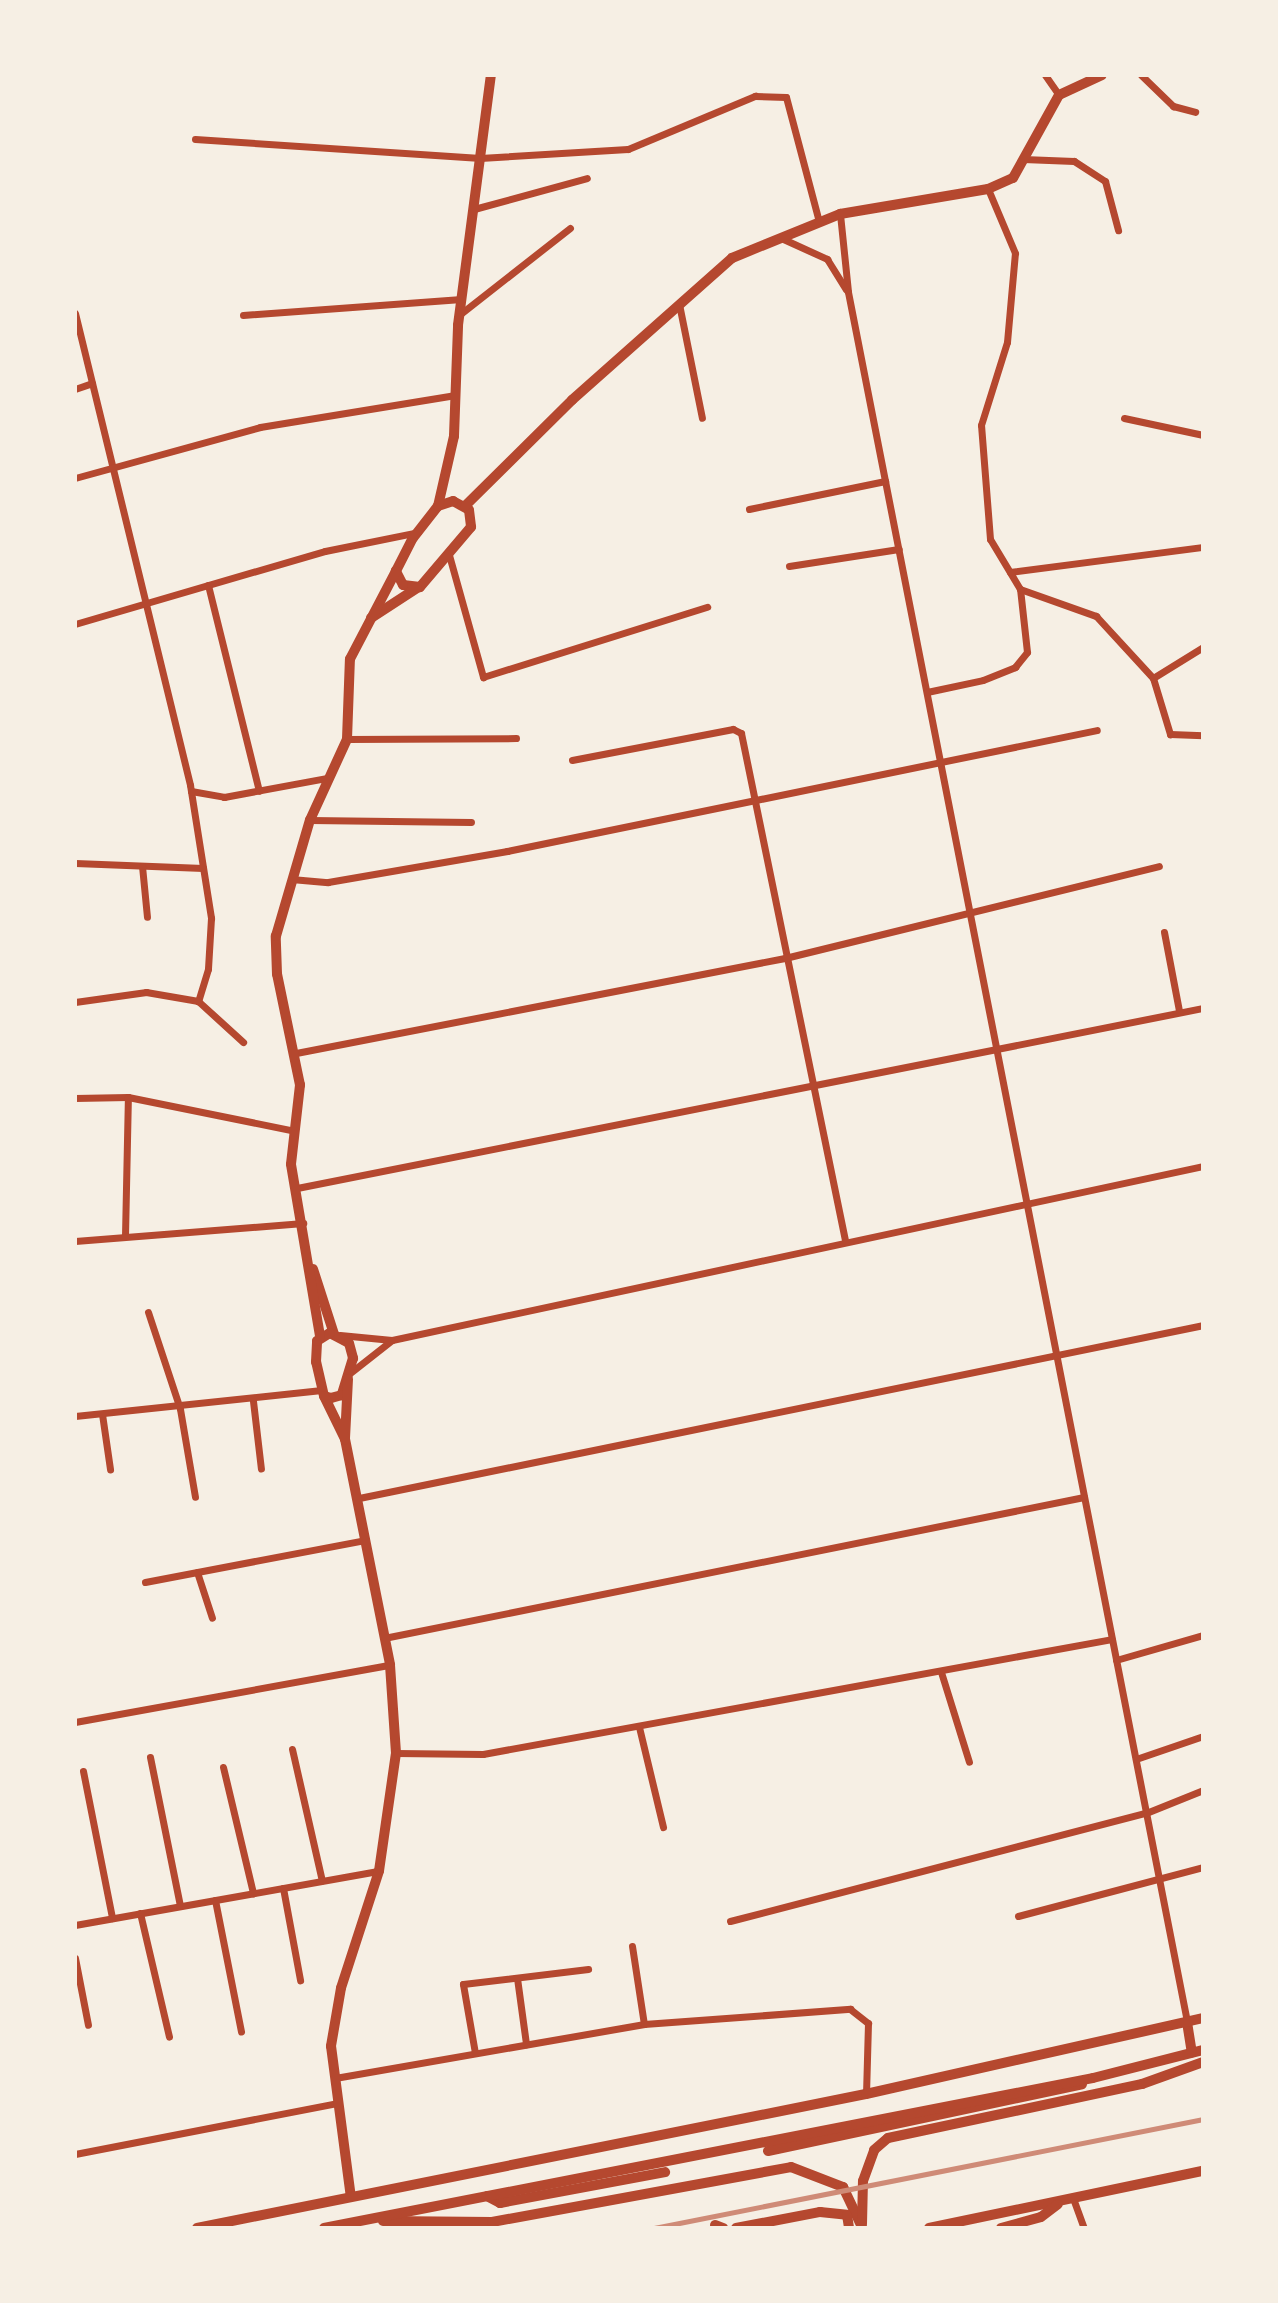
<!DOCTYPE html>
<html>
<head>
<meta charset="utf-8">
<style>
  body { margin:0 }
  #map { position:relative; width:1278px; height:2303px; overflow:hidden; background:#f6efe4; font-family:"Fira Sans",sans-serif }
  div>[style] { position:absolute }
  .minor>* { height:7px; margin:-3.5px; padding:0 3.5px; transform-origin:3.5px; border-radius:3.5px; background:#b5482f }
  .secondary>* { height:10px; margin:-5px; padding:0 5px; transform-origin:5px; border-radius:5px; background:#b5482f }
  .rail>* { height:5px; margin:-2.5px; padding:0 2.5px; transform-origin:2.5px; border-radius:2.5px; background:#cf8b77 }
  span { translate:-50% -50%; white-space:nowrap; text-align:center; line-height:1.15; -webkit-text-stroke:7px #f6efe4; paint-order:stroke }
  .frame { position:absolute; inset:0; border:77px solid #f6efe4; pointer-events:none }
</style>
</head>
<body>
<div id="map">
  <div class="minor">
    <i style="left:1045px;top:75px;width:24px;rotate:55deg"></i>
    <i style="left:1141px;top:75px;width:45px;rotate:44.1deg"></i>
    <i style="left:1173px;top:106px;width:23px;rotate:15deg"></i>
    <i style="left:195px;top:139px;width:286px;rotate:3.8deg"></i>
    <i style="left:480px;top:158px;width:148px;rotate:-3.5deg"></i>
    <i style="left:628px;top:149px;width:138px;rotate:-22.7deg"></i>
    <i style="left:755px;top:96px;width:31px;rotate:2deg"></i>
    <i style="left:786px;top:97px;width:129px;rotate:75.2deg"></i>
    <i style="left:1023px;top:159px;width:51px;rotate:2.2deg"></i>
    <i style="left:1074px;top:161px;width:37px;rotate:33deg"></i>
    <i style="left:1105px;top:181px;width:51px;rotate:75.1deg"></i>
    <i style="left:474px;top:209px;width:117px;rotate:-15.3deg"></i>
    <i style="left:840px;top:214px;width:78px;rotate:84.1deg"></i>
    <i style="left:848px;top:292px;width:1763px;rotate:78.91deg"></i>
    <i style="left:781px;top:238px;width:51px;rotate:24.5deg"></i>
    <i style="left:827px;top:259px;width:36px;rotate:58deg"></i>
    <i style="left:679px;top:304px;width:116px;rotate:78.6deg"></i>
    <i style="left:75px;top:313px;width:486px;rotate:76.3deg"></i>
    <i style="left:190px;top:785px;width:135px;rotate:81deg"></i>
    <i style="left:211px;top:918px;width:51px;rotate:93.4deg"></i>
    <i style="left:208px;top:969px;width:34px;rotate:107deg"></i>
    <i style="left:198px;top:1001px;width:61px;rotate:42.3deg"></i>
    <i style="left:243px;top:315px;width:219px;rotate:-4.2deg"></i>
    <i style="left:459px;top:315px;width:141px;rotate:-38.1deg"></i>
    <i style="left:75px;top:389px;width:18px;rotate:-19deg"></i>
    <i style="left:1124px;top:418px;width:81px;rotate:12.1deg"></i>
    <i style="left:75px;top:478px;width:192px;rotate:-15.4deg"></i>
    <i style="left:260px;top:427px;width:198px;rotate:-9.3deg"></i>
    <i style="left:749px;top:509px;width:139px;rotate:-11.6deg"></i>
    <i style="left:449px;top:555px;width:127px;rotate:74.4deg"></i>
    <i style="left:483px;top:677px;width:235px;rotate:-17.4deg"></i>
    <i style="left:789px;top:566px;width:111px;rotate:-8.8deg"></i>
    <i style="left:1010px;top:572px;width:195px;rotate:-7.4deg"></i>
    <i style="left:208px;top:585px;width:212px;rotate:76.1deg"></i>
    <i style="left:1020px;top:589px;width:81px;rotate:19.6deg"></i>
    <i style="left:1096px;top:616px;width:84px;rotate:47.4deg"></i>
    <i style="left:1153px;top:678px;width:59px;rotate:73.1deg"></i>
    <i style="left:1170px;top:734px;width:33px;rotate:2deg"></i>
    <i style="left:75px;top:624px;width:260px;rotate:-16.3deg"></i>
    <i style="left:325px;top:551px;width:95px;rotate:-11.5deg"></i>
    <i style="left:1153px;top:678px;width:59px;rotate:-31.8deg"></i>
    <i style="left:927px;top:692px;width:57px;rotate:-12.1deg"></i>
    <i style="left:983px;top:680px;width:35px;rotate:-22deg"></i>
    <i style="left:1015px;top:667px;width:19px;rotate:-51deg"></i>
    <i style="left:1027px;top:652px;width:63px;rotate:-96.3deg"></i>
    <i style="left:1020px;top:589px;width:58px;rotate:-121deg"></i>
    <i style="left:990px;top:539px;width:114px;rotate:-94.5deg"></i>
    <i style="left:981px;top:425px;width:87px;rotate:-72.6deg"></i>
    <i style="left:1007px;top:342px;width:89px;rotate:-84.9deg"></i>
    <i style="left:1015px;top:253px;width:69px;rotate:-112.9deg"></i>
    <i style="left:347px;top:739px;width:169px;rotate:-0.3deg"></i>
    <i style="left:572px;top:760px;width:164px;rotate:-10.9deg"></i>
    <i style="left:733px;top:729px;width:9px;rotate:27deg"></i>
    <i style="left:741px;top:733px;width:518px;rotate:78.41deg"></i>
    <i style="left:191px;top:791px;width:34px;rotate:10deg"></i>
    <i style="left:224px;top:797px;width:105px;rotate:-10.5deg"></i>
    <i style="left:310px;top:820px;width:161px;rotate:0.7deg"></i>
    <i style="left:75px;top:863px;width:128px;rotate:2.2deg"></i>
    <i style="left:142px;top:866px;width:51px;rotate:84.4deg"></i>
    <i style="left:291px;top:879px;width:37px;rotate:5deg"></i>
    <i style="left:328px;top:882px;width:182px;rotate:-9.8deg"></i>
    <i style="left:507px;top:851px;width:602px;rotate:-11.59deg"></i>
    <i style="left:1164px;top:932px;width:80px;rotate:79.2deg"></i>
    <i style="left:75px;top:1002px;width:72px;rotate:-8deg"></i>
    <i style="left:146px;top:992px;width:53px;rotate:9.8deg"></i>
    <i style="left:296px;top:1053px;width:498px;rotate:-11deg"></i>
    <i style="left:785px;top:958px;width:385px;rotate:-13.8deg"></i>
    <i style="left:75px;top:1098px;width:53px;rotate:-1.1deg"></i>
    <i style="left:128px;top:1097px;width:170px;rotate:11.5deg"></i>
    <i style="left:297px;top:1188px;width:924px;rotate:-11.24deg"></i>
    <i style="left:125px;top:1236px;width:139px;rotate:-88.8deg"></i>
    <i style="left:75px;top:1241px;width:229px;rotate:-4.5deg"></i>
    <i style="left:148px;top:1312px;width:102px;rotate:71.7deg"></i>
    <i style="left:180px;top:1409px;width:89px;rotate:80.3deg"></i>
    <i style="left:340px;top:1335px;width:52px;rotate:5.5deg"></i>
    <i style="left:392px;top:1340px;width:829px;rotate:-12.11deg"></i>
    <i style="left:350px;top:1373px;width:53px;rotate:-38.2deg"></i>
    <i style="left:253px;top:1401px;width:68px;rotate:83.3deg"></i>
    <i style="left:102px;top:1414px;width:56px;rotate:81.7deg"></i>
    <i style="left:75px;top:1416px;width:248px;rotate:-6deg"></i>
    <i style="left:359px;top:1498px;width:862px;rotate:-11.58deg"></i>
    <i style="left:197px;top:1572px;width:48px;rotate:71.9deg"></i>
    <i style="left:145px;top:1582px;width:225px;rotate:-10.8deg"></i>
    <i style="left:384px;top:1638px;width:714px;rotate:-11.39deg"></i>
    <i style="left:1116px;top:1660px;width:91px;rotate:-16deg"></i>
    <i style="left:941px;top:1672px;width:94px;rotate:72.7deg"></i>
    <i style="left:75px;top:1722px;width:320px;rotate:-10.3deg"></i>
    <i style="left:639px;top:1727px;width:103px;rotate:76.5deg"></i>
    <i style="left:292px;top:1749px;width:135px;rotate:77.2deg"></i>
    <i style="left:396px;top:1753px;width:87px;rotate:0.7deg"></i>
    <i style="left:483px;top:1754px;width:639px;rotate:-10.36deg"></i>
    <i style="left:150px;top:1757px;width:152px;rotate:78.6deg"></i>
    <i style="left:1136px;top:1759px;width:71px;rotate:-18.9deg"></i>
    <i style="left:223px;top:1767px;width:130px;rotate:76.6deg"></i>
    <i style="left:83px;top:1771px;width:150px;rotate:78.8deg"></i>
    <i style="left:283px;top:1888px;width:94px;rotate:79.5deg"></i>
    <i style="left:215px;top:1900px;width:134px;rotate:78.8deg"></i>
    <i style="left:140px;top:1913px;width:127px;rotate:76.8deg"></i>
    <i style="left:1018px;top:1916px;width:191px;rotate:-14.8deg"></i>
    <i style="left:730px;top:1921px;width:430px;rotate:-14.6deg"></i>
    <i style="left:1146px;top:1813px;width:61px;rotate:-22deg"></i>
    <i style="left:75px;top:1925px;width:309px;rotate:-10.1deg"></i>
    <i style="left:632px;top:1946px;width:79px;rotate:81.3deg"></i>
    <i style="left:75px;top:1958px;width:68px;rotate:79deg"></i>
    <i style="left:517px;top:1978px;width:67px;rotate:82.2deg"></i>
    <i style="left:475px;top:2053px;width:70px;rotate:-99.9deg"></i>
    <i style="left:463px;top:1984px;width:126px;rotate:-6.8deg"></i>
    <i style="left:335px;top:2078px;width:314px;rotate:-9.9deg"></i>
    <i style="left:644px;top:2024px;width:207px;rotate:-4.2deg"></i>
    <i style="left:850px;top:2009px;width:23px;rotate:38deg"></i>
    <i style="left:868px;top:2023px;width:71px;rotate:91.6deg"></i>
    <i style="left:75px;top:2154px;width:268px;rotate:-11deg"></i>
    <i style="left:1074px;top:2201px;width:29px;rotate:70deg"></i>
  </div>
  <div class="secondary">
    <i style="left:453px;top:501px;width:18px;rotate:29deg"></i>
    <i style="left:469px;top:510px;width:17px;rotate:83deg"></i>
    <i style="left:471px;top:527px;width:79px;rotate:130.4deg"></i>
    <i style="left:420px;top:587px;width:17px;rotate:-173deg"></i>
    <i style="left:403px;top:585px;width:16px;rotate:-117deg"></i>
    <i style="left:396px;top:571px;width:37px;rotate:-63deg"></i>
    <i style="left:413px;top:538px;width:41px;rotate:-52deg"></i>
    <i style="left:438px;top:506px;width:16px;rotate:-18deg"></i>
    <i style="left:438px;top:506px;width:72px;rotate:-77.1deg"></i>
    <i style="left:454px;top:436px;width:111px;rotate:-87.9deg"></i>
    <i style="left:458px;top:325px;width:252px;rotate:-82.5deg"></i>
    <i style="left:465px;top:506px;width:151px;rotate:-44.7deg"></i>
    <i style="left:572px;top:400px;width:214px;rotate:-41.6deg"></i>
    <i style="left:732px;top:258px;width:117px;rotate:-22.2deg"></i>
    <i style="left:840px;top:214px;width:150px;rotate:-9.6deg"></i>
    <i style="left:988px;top:189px;width:27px;rotate:-24deg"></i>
    <i style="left:1013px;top:178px;width:95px;rotate:-61deg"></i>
    <i style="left:1059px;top:95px;width:47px;rotate:-24.9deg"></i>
    <i style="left:371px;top:618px;width:55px;rotate:-33.1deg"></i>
    <i style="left:313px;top:1269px;width:68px;rotate:72.1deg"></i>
    <i style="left:330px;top:1333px;width:21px;rotate:28deg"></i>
    <i style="left:349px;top:1343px;width:16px;rotate:75deg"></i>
    <i style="left:353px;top:1358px;width:39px;rotate:107deg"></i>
    <i style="left:342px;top:1395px;width:11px;rotate:165deg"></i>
    <i style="left:331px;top:1398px;width:7px;rotate:-164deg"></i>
    <i style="left:324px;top:1396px;width:35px;rotate:-103deg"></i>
    <i style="left:316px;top:1362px;width:21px;rotate:-87deg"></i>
    <i style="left:317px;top:1341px;width:15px;rotate:-32deg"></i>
    <i style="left:320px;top:1336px;width:174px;rotate:-99.6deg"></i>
    <i style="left:291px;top:1164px;width:80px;rotate:-83.5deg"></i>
    <i style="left:300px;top:1085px;width:113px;rotate:-101.7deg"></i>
    <i style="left:277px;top:974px;width:38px;rotate:-92deg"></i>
    <i style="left:276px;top:936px;width:121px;rotate:-73.7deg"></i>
    <i style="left:310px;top:820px;width:89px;rotate:-65.4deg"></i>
    <i style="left:347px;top:739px;width:80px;rotate:-87.9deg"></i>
    <i style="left:350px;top:659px;width:99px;rotate:-62.4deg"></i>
    <i style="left:348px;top:1379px;width:60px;rotate:92.9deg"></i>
    <i style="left:345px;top:1439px;width:230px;rotate:78.7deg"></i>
    <i style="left:390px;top:1665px;width:88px;rotate:86.1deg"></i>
    <i style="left:396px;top:1753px;width:119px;rotate:98.2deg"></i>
    <i style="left:379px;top:1871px;width:123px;rotate:108deg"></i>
    <i style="left:341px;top:1988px;width:59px;rotate:99.8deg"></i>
    <i style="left:331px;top:2046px;width:152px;rotate:82.5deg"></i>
    <i style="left:324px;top:1396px;width:48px;rotate:64deg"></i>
    <i style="left:1187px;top:2022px;width:31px;rotate:81deg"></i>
    <i style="left:768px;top:2151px;width:321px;rotate:-12deg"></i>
    <i style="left:487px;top:2196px;width:15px;rotate:28deg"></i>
    <i style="left:500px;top:2203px;width:168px;rotate:-10.6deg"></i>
    <i style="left:383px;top:2221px;width:109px;rotate:0.5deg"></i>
    <i style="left:492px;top:2222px;width:304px;rotate:-10.4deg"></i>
    <i style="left:791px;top:2167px;width:56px;rotate:21deg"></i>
    <i style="left:843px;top:2187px;width:44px;rotate:64.6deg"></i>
    <i style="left:862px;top:2224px;width:43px;rotate:-88.7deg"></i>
    <i style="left:863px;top:2181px;width:33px;rotate:-70deg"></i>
    <i style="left:874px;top:2150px;width:18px;rotate:-41deg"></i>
    <i style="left:888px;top:2138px;width:260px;rotate:-12deg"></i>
    <i style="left:1142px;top:2084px;width:65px;rotate:-19.8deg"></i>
    <i style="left:715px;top:2225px;width:9px;rotate:21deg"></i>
    <i style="left:197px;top:2228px;width:682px;rotate:-11.33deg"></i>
    <i style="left:866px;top:2094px;width:345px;rotate:-12.7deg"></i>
    <i style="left:324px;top:2228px;width:783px;rotate:-11.04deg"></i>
    <i style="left:1093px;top:2078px;width:114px;rotate:-14.3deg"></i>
    <i style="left:736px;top:2228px;width:86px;rotate:-10.8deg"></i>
    <i style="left:820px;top:2212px;width:27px;rotate:6deg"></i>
    <i style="left:847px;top:2215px;width:13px;rotate:81deg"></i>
    <i style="left:929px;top:2228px;width:280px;rotate:-11.8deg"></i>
    <i style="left:1001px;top:2228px;width:41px;rotate:-15.4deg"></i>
    <i style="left:1041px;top:2217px;width:21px;rotate:-37deg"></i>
  </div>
  <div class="rail">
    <i style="left:654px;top:2228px;width:560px;rotate:-11.23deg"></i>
  </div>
  <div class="frame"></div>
</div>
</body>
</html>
